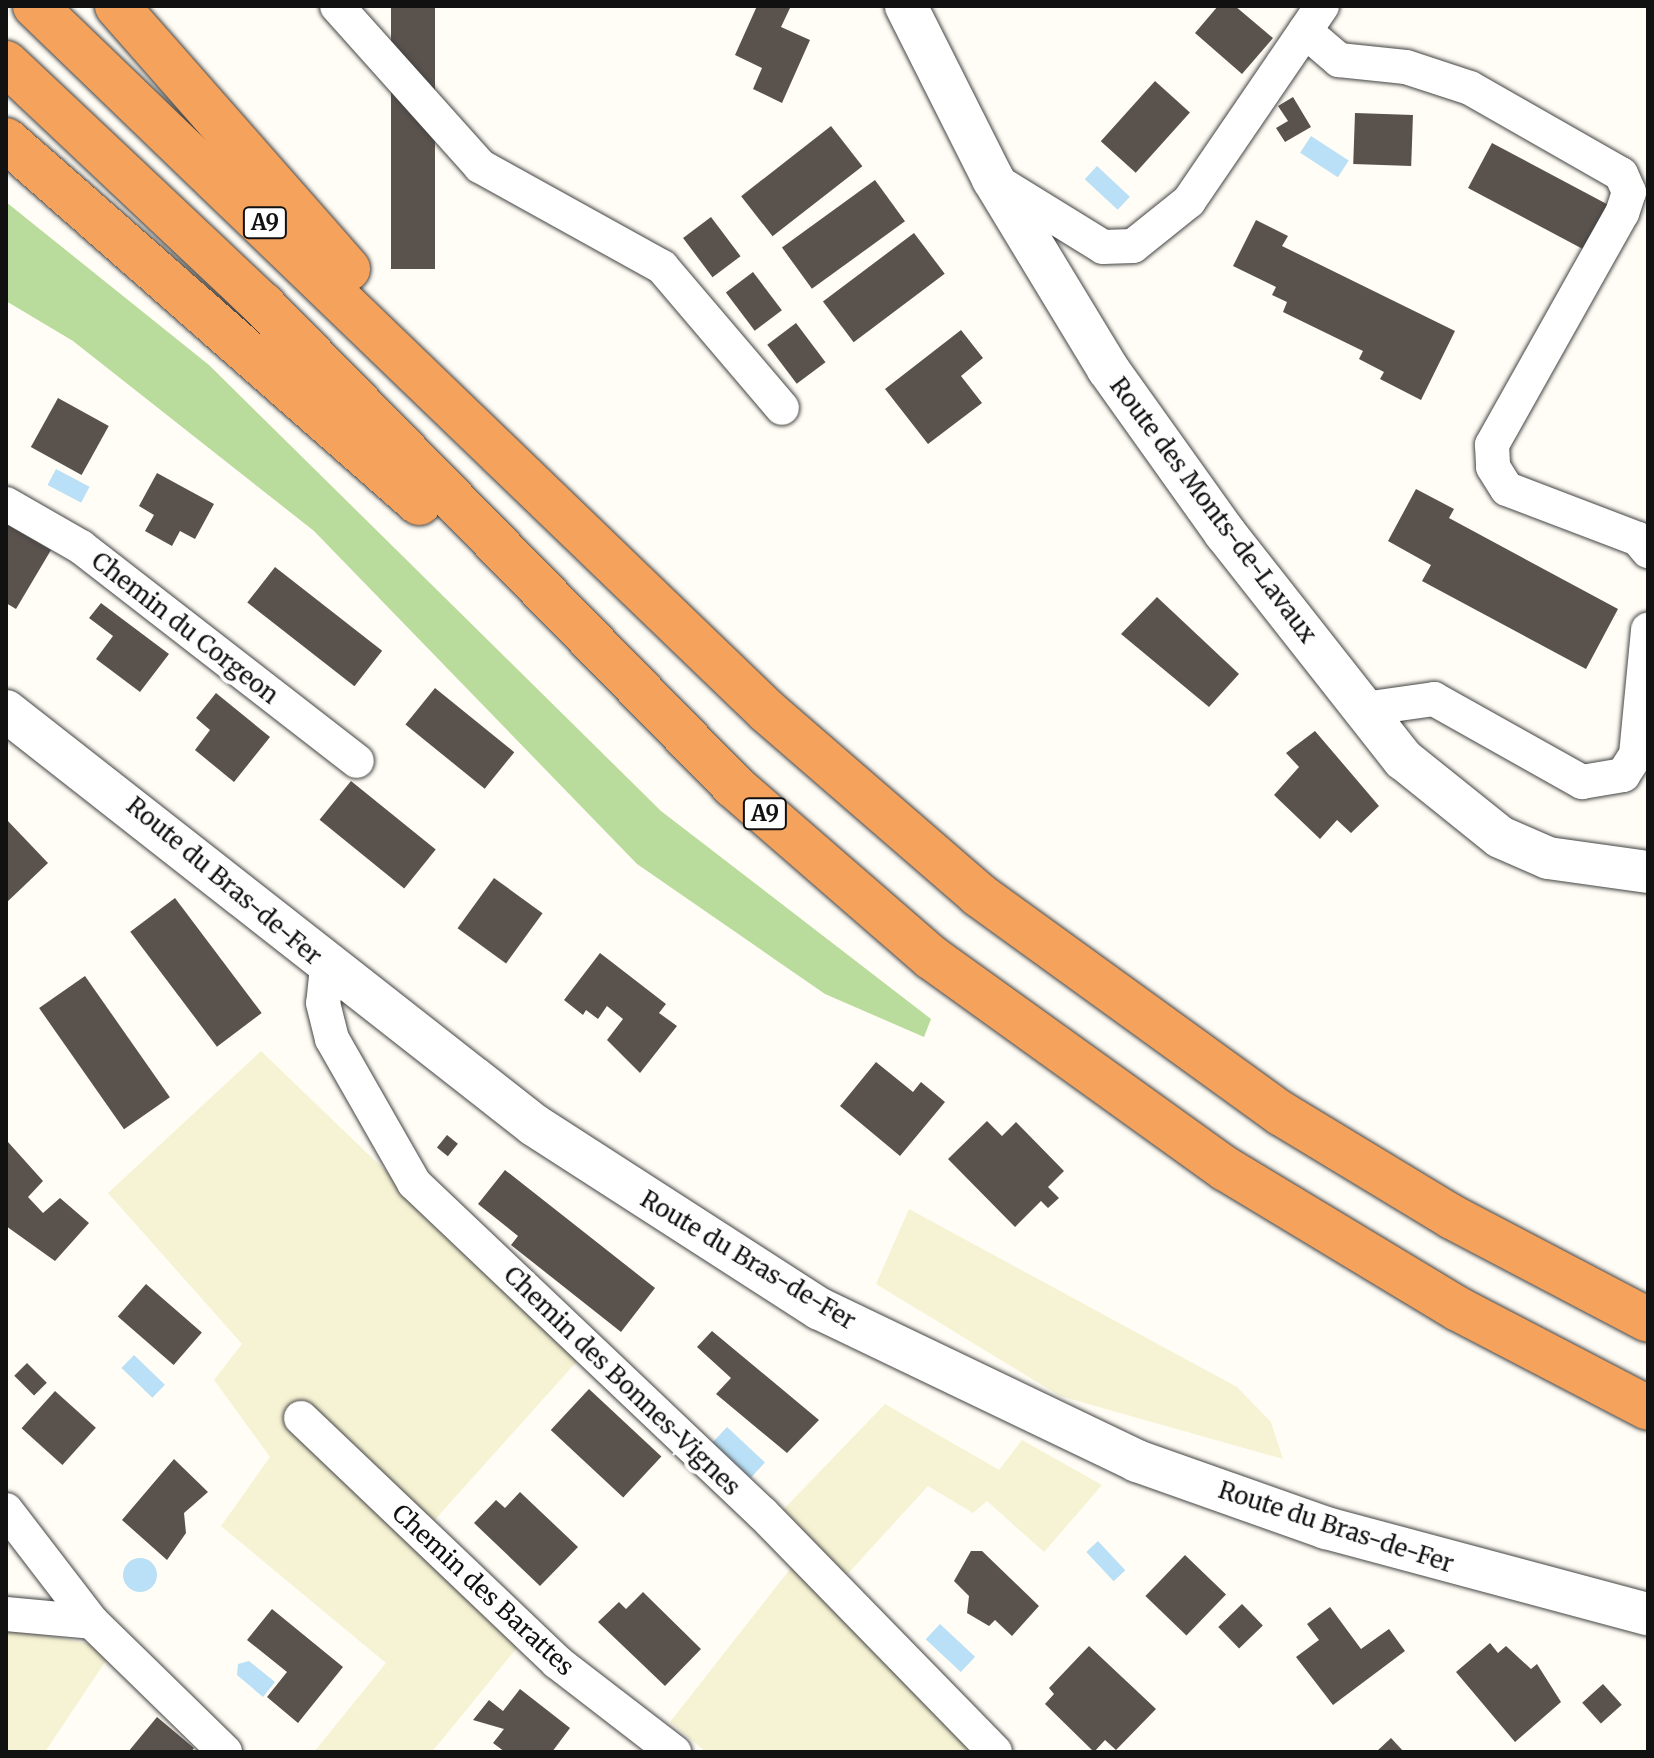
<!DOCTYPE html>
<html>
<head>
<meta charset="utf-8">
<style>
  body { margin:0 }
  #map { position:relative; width:1654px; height:1758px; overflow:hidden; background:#fffdf5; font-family:Merriweather,serif }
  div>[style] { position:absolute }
  .farmland>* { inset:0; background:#f6f3d4 }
  .forest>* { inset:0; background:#b9dc9c }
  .water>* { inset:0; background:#b9e0f7; transform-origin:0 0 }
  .round { border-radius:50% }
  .building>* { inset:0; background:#5a524d; transform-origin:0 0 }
  .roads { filter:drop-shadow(0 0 2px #444) drop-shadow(0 0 2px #444) }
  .minor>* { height:34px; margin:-17px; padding:0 17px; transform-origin:17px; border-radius:17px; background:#fff }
  .tertiary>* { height:42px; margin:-21px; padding:0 21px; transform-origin:21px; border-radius:21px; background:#fff }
  .motorway>* { height:44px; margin:-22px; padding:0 22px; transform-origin:22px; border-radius:22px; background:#f5a25d }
  span { translate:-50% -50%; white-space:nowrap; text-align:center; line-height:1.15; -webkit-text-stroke:8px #fff; paint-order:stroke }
  .shield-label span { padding:2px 6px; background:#fff; border:2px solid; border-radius:6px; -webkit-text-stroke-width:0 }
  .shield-label { font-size:22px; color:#111; font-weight:700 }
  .street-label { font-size:24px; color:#111 }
  .frame { position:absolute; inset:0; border:8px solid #111; pointer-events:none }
</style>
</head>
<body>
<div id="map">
  <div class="farmland">
    <i style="clip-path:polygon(261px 1051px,580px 1358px,414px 1543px,520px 1644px,432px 1752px,314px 1752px,386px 1663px,221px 1526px,270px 1457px,214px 1380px,242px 1344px,108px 1193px)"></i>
    <i style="clip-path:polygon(909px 1209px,1237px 1387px,1271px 1422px,1283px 1459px,1060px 1396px,876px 1284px)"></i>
    <i style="clip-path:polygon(885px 1404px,999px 1470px,1022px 1440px,1102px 1485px,1044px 1552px,987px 1501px,973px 1513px,928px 1486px,844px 1578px,779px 1514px)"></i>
    <i style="clip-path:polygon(798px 1559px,980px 1752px,706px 1752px,670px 1722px)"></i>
    <i style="clip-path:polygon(6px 1627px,95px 1645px,109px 1656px,45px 1752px,6px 1752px)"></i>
  </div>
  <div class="forest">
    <i style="clip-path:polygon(6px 202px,209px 365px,661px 811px,931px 1019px,924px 1037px,825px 994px,637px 864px,314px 531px,73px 341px,6px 301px)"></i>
  </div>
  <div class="water">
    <i style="left:1311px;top:136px;width:45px;height:20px;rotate:33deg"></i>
    <i style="left:1097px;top:166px;width:45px;height:18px;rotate:43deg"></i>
    <i style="left:56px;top:469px;width:38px;height:18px;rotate:28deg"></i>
    <i style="left:134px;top:1355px;width:43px;height:18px;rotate:44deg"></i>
    <i style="left:727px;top:1427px;width:52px;height:21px;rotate:43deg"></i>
    <i style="left:1098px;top:1541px;width:40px;height:16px;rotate:47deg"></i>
    <i class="round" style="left:123px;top:1558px;width:34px;height:34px"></i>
    <i style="left:940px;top:1624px;width:48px;height:21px;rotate:43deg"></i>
    <i style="clip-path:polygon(249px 1661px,275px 1682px,263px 1697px,237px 1675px,238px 1664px)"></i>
  </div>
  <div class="building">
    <i style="left:391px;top:6px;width:44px;height:263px"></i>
    <i style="clip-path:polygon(757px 6px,790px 8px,781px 27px,810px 40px,782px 103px,753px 89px,762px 68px,735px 55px)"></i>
    <i style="clip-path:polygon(1218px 6px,1235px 6px,1273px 38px,1242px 74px,1195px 33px)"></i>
    <i style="left:1155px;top:81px;width:47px;height:81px;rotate:42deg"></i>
    <i style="clip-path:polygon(1293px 97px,1311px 127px,1285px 142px,1276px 128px,1288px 121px,1278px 106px)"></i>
    <i style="left:1355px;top:113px;width:58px;height:51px;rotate:2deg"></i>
    <i style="left:831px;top:126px;width:51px;height:114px;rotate:52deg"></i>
    <i style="left:1492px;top:143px;width:131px;height:51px;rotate:28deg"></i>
    <i style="left:875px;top:180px;width:51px;height:115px;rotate:54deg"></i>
    <i style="left:711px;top:217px;width:49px;height:35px;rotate:53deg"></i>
    <i style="clip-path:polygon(1256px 220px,1288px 236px,1282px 246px,1455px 331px,1421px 400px,1380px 379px,1384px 372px,1359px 359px,1363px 351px,1283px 312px,1287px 302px,1272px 295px,1276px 287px,1233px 266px)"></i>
    <i style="left:914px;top:233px;width:51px;height:114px;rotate:53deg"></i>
    <i style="left:753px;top:272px;width:48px;height:34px;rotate:53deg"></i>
    <i style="left:796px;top:323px;width:49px;height:36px;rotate:53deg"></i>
    <i style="clip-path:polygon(961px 330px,983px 358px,961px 376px,982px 403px,928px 444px,885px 389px)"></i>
    <i style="left:58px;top:398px;width:58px;height:56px;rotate:29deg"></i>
    <i style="clip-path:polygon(157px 473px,214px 504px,195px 539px,180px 531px,172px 546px,145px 531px,154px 515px,139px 506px)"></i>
    <i style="clip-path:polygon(1416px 489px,1454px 509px,1449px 518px,1618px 609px,1586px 669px,1422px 581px,1431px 565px,1388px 541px)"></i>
    <i style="clip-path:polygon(6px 524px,51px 550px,16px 609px,6px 603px)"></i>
    <i style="left:275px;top:567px;width:136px;height:45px;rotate:38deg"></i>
    <i style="clip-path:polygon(1157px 597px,1239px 674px,1209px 707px,1121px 634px)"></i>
    <i style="clip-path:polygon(101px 603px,169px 654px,140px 692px,96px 659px,113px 636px,89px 618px)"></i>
    <i style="left:435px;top:688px;width:102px;height:47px;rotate:39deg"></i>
    <i style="clip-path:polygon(216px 693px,270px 737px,234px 782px,195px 750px,210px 730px,196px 718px)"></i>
    <i style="clip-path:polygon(1315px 731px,1379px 806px,1351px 833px,1337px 820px,1320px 839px,1274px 795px,1299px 767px,1286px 753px)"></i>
    <i style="left:351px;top:781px;width:109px;height:50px;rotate:39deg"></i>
    <i style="clip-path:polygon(6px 819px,48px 863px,6px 903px)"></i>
    <i style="left:494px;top:878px;width:60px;height:62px;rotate:36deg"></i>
    <i style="left:175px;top:898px;width:144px;height:56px;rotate:53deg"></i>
    <i style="clip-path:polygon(600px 953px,666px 1004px,659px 1013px,677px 1026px,640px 1073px,607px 1040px,623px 1019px,607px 1006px,598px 1019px,586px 1010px,583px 1015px,564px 1000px)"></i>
    <i style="left:85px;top:976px;width:148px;height:56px;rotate:55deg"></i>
    <i style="clip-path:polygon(876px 1062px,913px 1092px,921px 1082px,945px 1102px,900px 1156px,840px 1106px)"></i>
    <i style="clip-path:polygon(987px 1121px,1002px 1136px,1016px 1122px,1064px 1171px,1048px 1187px,1059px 1198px,1048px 1208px,1041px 1201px,1015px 1227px,948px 1159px)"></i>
    <i style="left:447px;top:1135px;width:14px;height:16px;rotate:39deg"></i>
    <i style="clip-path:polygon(8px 1142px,43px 1181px,28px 1197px,43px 1213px,60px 1198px,89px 1223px,55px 1261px,6px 1226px)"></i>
    <i style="clip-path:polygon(505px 1170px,655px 1288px,621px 1332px,511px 1245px,518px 1236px,478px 1204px)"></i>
    <i style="left:146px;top:1284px;width:74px;height:43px;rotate:41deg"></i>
    <i style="clip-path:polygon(712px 1331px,819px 1420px,787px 1453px,716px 1394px,731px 1378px,697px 1347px)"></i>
    <i style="left:27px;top:1363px;width:28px;height:18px;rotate:45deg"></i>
    <i style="left:589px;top:1389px;width:99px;height:56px;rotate:43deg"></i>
    <i style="left:55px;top:1391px;width:55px;height:50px;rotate:42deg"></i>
    <i style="clip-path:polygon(174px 1459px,208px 1492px,184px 1513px,186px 1533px,167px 1560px,122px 1520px)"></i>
    <i style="clip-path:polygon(520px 1492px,578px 1547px,540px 1586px,474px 1523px,496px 1500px,505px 1508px)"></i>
    <i style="clip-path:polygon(971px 1551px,982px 1551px,1039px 1606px,1012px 1636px,995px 1620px,989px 1626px,967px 1613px,969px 1596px,954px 1581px)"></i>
    <i style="left:1185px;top:1555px;width:57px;height:57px;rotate:44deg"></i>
    <i style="clip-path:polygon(643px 1592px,701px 1649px,665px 1686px,598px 1622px,619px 1602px,626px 1609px)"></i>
    <i style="left:1242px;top:1604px;width:30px;height:33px;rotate:46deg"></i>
    <i style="clip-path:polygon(1330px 1607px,1361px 1649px,1389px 1629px,1405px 1651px,1333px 1705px,1296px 1657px,1319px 1640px,1307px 1624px)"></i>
    <i style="clip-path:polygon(272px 1609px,343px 1667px,298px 1723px,267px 1697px,287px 1672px,247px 1640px)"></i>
    <i style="clip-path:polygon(1490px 1643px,1498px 1653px,1506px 1646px,1531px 1669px,1537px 1664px,1561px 1702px,1515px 1742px,1456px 1672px)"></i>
    <i style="clip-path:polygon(1089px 1646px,1156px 1709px,1116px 1750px,1105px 1740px,1094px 1752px,1045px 1704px,1054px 1694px,1049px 1688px)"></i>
    <i style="left:1603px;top:1684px;width:28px;height:28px;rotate:48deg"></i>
    <i style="clip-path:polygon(520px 1689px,570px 1728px,552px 1752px,505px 1752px,493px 1743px,504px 1729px,473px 1720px,489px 1700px,503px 1711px)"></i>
    <i style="clip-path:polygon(157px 1717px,194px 1748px,191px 1752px,128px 1752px)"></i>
    <i style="clip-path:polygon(1391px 1738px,1404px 1752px,1376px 1752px)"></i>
  </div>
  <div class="roads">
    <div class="minor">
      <i style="left:337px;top:6px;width:215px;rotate:48.2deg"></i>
      <i style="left:480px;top:166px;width:208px;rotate:29deg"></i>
      <i style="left:662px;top:267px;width:185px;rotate:49.6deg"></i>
      <i style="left:1305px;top:31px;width:45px;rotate:40.5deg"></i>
      <i style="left:1339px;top:60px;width:67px;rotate:6deg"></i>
      <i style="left:1406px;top:67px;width:67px;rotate:18.2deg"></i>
      <i style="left:1470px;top:88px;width:174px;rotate:29.7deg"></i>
      <i style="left:1621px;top:174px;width:20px;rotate:66deg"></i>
      <i style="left:1629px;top:192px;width:22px;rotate:108deg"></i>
      <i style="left:1622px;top:213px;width:266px;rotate:119.3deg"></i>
      <i style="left:1492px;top:445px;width:22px;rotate:87deg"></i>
      <i style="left:1493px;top:467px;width:26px;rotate:58deg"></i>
      <i style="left:1507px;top:489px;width:140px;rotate:20.9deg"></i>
      <i style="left:1638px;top:539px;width:16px;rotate:50deg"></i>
      <i style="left:993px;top:179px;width:129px;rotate:31.7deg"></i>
      <i style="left:1103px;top:247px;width:30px;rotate:-2deg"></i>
      <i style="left:1133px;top:246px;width:72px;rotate:-38.8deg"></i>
      <i style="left:1189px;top:201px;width:236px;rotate:-55.7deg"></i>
      <i style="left:6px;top:504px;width:86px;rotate:29.8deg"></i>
      <i style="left:81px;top:547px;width:349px;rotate:37.8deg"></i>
      <i style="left:1364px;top:709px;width:71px;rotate:-8.1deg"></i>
      <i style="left:1434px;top:699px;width:170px;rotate:29.3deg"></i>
      <i style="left:1582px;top:782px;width:42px;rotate:-9.7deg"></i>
      <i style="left:1623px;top:775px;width:24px;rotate:-57deg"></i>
      <i style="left:1636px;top:755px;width:126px;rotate:-84.5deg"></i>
      <i style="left:327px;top:967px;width:36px;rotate:96deg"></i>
      <i style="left:323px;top:1003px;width:37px;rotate:76deg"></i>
      <i style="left:332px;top:1039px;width:166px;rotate:60.3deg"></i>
      <i style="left:414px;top:1183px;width:481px;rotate:43.5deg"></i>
      <i style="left:763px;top:1514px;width:332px;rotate:45.7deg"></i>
      <i style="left:301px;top:1418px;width:354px;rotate:43.6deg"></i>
      <i style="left:557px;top:1662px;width:148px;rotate:37.6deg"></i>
      <i style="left:6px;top:1510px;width:141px;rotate:52.5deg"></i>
      <i style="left:92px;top:1622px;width:186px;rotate:44.3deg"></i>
      <i style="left:6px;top:1614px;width:86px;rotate:5.3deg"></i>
    </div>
    <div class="tertiary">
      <i style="left:906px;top:6px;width:194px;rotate:63.3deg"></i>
      <i style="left:993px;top:179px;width:222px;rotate:58.8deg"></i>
      <i style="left:1108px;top:369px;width:201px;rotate:54.5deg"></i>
      <i style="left:1225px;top:533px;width:288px;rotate:51.8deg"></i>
      <i style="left:1403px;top:759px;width:124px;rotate:38.8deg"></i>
      <i style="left:1500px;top:837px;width:52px;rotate:23.6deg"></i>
      <i style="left:1548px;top:858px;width:101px;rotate:8deg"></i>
      <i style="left:6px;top:711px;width:671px;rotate:38.1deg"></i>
      <i style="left:534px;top:1125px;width:340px;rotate:32.8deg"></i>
      <i style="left:820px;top:1309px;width:352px;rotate:25.6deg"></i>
      <i style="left:1137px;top:1461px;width:201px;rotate:19.5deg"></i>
      <i style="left:1326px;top:1528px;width:333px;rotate:15deg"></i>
    </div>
    <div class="motorway">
      <i style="left:35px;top:6px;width:1018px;rotate:43.93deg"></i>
      <i style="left:768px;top:712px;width:279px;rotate:40.9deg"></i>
      <i style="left:979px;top:895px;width:374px;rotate:35.9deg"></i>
      <i style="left:1282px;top:1114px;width:199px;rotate:31.2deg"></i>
      <i style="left:1452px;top:1217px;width:221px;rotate:27.7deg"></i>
      <i style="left:117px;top:6px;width:350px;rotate:48.7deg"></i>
      <i style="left:6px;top:63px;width:352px;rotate:43.3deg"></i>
      <i style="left:262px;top:304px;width:675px;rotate:45.6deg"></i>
      <i style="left:734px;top:786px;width:262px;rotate:41deg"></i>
      <i style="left:932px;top:958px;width:362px;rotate:35.7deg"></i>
      <i style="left:1226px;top:1169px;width:271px;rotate:31.1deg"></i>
      <i style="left:1458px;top:1309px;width:214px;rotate:27.5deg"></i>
      <i style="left:6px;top:140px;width:550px;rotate:41.31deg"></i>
    </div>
  </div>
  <div class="shield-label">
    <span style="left:265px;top:223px">A9</span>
    <span style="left:765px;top:814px">A9</span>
  </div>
  <div class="street-label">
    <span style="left:1213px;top:510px;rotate:53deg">Route des Monts-de-Lavaux</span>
    <span style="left:185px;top:628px;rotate:38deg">Chemin du Corgeon</span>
    <span style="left:224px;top:881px;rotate:40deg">Route du Bras-de-Fer</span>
    <span style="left:748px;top:1260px;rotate:31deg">Route du Bras-de-Fer</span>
    <span style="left:622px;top:1381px;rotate:44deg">Chemin des Bonnes-Vignes</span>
    <span style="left:1336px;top:1527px;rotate:18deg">Route du Bras-de-Fer</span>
    <span style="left:483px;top:1590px;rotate:43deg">Chemin des Barattes</span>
  </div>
  <div class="frame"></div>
</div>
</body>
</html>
